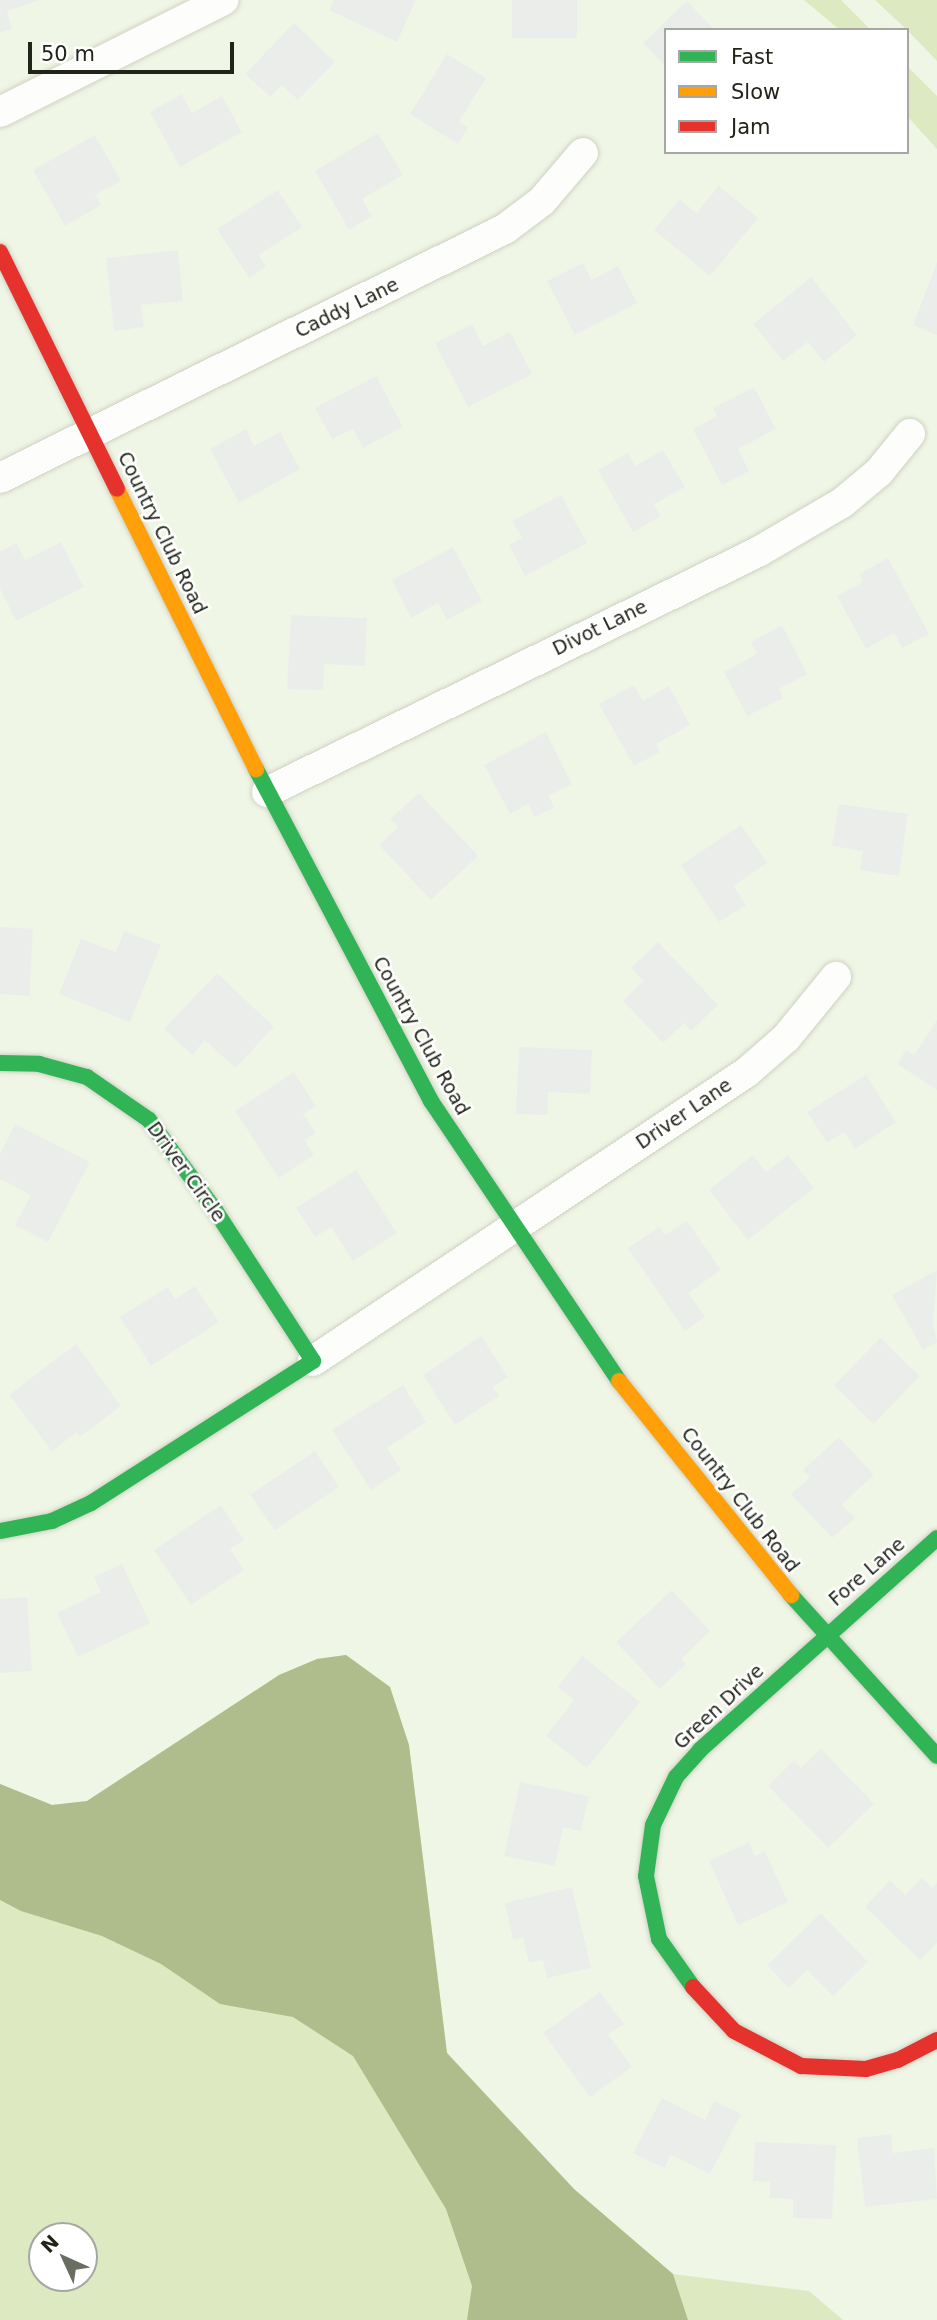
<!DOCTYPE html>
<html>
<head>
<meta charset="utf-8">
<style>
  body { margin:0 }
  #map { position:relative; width:937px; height:2320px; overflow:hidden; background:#f0f6e5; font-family:"DejaVu Sans",sans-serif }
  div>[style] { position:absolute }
  .green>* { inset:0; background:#ddeac1 }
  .water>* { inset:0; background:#aebd8b }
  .building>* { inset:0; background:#ebedeb; transform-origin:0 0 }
  .roads { filter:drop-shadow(0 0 2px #ced2c5) drop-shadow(0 0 2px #ced2c5) }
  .street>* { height:30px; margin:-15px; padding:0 15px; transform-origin:15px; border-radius:15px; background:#fdfefb }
  .fast>* { height:16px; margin:-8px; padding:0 8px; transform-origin:8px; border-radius:8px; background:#30b455 }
  .slow>* { height:16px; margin:-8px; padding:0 8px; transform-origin:8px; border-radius:8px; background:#ff9f0a }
  .jam>* { height:16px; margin:-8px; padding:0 8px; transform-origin:8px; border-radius:8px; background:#e5322d }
  span { translate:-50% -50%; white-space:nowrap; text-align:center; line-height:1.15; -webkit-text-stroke:5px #fff; paint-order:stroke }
  .street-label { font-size:19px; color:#212419 }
  .legend { position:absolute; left:664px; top:28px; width:245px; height:126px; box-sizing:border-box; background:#fff; border:2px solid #a6a7a3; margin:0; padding:9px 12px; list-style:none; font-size:21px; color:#212419 }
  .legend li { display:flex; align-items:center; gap:14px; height:35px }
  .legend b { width:35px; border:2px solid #a6a7a3 }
  .north { position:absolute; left:28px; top:2222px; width:70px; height:70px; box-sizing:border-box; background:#fff; border:2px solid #a6a7a3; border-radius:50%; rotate:315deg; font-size:19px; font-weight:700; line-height:28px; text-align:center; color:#212419 }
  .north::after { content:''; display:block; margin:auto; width:24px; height:32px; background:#696e60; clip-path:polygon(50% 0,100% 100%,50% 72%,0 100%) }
  .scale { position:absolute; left:28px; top:42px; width:206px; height:32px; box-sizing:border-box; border:4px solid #212419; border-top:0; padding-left:9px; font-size:21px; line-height:24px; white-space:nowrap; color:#212419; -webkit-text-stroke:5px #fff; paint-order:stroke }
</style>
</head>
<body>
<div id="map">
  <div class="green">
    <i style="clip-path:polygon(804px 0,841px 0,871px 30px,840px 30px)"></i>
    <i style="clip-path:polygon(875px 0,937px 0,937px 61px,907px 30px)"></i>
    <i style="clip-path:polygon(907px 66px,937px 96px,937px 149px,907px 116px)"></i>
    <i style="clip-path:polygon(evenodd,346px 1655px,390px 1687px,409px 1745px,447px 2053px,574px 2189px,673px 2274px,809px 2291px,843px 2320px,0 2320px,0 1784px,52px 1805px,87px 1801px,279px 1675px,317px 1659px,346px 1655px,42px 2236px,84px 2236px,84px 2278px,42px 2278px,42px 2236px)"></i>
  </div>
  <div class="water">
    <i style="clip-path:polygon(346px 1655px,390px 1687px,409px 1745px,447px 2053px,574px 2189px,673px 2274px,688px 2320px,467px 2320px,472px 2286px,446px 2209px,353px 2056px,293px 2017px,220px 2004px,161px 1964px,102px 1936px,21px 1911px,0 1900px,0 1784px,52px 1805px,87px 1801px,279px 1675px,317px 1659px)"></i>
  </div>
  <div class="building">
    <i style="clip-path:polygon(0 0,38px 0,38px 1px,7px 11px,12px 29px,0 33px)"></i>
    <i style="clip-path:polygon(334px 0,416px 0,397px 42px,329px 10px)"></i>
    <i style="left:512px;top:0;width:65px;height:38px"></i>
    <i style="clip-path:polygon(687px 1px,715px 30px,666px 30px,666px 67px,643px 43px)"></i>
    <i style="clip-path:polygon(294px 23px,335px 62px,298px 100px,282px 85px,270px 97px,245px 74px)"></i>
    <i style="clip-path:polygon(447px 54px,486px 78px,459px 122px,468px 127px,458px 144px,410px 114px)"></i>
    <i style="clip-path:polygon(182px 94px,192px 113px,222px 96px,242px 132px,180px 167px,150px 112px)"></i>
    <i style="clip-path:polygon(378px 133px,403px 175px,362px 199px,372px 216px,349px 230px,315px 171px)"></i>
    <i style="clip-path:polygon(95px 135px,121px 181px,95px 195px,101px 205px,65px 226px,33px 170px)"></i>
    <i style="clip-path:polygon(719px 186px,758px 218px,710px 276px,654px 230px,680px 199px,696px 213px)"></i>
    <i style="clip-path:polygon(278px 190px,302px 227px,259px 255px,266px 267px,249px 278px,217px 229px)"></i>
    <i style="clip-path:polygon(178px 250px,183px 301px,141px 305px,144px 327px,114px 331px,106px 258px)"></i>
    <i style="clip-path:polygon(937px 262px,937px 335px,913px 325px)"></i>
    <i style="clip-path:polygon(583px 263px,592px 280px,618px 266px,637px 303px,575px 335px,547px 281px)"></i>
    <i style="clip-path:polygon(811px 277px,857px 335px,824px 362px,808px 342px,783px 361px,753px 324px)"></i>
    <i style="clip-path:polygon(472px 324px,483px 346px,510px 332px,532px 374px,468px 407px,435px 343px)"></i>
    <i style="clip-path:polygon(376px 376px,403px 427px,363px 448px,353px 429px,332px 439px,315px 408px)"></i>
    <i style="clip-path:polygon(754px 387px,776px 429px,738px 449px,749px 471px,722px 485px,693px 429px,717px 416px,713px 408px)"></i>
    <i style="clip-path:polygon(246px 429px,254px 446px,280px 432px,300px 469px,239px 503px,210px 449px)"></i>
    <i style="clip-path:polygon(663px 450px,685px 487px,654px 504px,661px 516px,633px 532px,598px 470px,628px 453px,635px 466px)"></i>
    <i style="clip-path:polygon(561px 495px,587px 543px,525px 576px,509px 545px,522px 538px,512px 521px)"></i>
    <i style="clip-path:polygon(61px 542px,84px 587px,16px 621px,0 589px,0 552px,16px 543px,25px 560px)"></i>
    <i style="clip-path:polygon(453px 547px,482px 601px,447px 620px,438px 603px,411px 618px,392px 580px)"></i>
    <i style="clip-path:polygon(888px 558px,929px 634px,902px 648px,894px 633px,866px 649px,837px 596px,863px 582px,859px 574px)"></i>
    <i style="clip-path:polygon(291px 615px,367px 618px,365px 666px,324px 664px,323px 690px,287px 689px)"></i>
    <i style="clip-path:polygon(782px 625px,807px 674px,779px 689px,783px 698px,747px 716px,724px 672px,757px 654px,751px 642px)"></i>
    <i style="clip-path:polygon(634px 685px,643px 701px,669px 686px,690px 725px,656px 744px,660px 752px,634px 766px,599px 704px)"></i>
    <i style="clip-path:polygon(546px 732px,572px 784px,549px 796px,554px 807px,535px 817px,528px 804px,510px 814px,484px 765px)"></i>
    <i style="clip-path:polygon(419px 793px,478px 856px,431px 900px,379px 845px,398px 827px,390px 819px)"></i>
    <i style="clip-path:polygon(839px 804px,908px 814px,899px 876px,860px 870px,863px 851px,832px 846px)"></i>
    <i style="clip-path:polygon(741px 825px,767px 863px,734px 886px,746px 905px,719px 922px,681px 865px)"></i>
    <i style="left:0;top:927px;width:33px;height:67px;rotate:3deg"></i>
    <i style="clip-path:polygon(124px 931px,161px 945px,130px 1022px,59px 994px,81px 939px,116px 952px)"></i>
    <i style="clip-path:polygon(658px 942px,718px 1005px,691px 1031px,684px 1023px,663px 1043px,623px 1001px,643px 981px,631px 968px)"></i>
    <i style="clip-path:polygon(217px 973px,274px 1027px,235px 1068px,205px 1040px,192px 1055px,164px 1029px)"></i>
    <i style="clip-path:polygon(937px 1020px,937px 1090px,897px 1064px,906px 1050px,914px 1055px)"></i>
    <i style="clip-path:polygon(519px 1047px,592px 1050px,590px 1094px,548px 1092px,547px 1115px,516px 1114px)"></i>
    <i style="clip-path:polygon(294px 1072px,316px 1106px,303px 1114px,316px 1133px,304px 1140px,314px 1155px,279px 1178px,235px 1111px)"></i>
    <i style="clip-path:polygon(866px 1075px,896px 1122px,855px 1149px,844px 1132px,827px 1143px,807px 1112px)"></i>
    <i style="clip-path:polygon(15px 1124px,90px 1162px,48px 1242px,15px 1225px,31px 1195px,0 1179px,0 1154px)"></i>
    <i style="clip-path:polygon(753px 1155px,766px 1172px,788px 1155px,814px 1188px,748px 1240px,709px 1190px)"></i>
    <i style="clip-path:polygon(356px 1170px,397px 1233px,353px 1261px,331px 1227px,315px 1237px,296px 1208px)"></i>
    <i style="clip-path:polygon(687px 1221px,721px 1270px,688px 1293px,705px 1317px,685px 1331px,628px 1248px,659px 1227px,665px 1235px)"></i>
    <i style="clip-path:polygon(937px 1270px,933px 1322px,937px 1342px,923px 1350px,892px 1295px)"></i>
    <i style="clip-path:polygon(195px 1286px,219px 1322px,151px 1366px,120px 1317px,168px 1287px,175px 1299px)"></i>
    <i style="clip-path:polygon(481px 1336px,508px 1377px,493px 1387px,499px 1396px,455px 1425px,423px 1375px)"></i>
    <i style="left:880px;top:1338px;width:55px;height:66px;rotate:44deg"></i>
    <i style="clip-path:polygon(76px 1344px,121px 1406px,80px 1437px,77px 1432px,52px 1451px,9px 1395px)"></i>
    <i style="clip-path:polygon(403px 1385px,426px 1422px,387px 1448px,401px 1470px,371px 1490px,332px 1430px)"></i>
    <i style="clip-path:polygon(839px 1437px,874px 1475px,842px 1504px,855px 1518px,832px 1538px,791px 1494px,810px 1477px,803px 1470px)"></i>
    <i style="left:315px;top:1451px;width:43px;height:78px;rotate:56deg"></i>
    <i style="clip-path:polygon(221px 1505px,244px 1540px,230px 1549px,244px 1570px,191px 1605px,154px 1550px)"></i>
    <i style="clip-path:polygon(122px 1564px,150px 1623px,78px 1657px,57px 1613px,101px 1592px,94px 1577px)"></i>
    <i style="clip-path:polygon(672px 1590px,710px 1631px,681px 1659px,686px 1664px,660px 1689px,616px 1642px)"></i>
    <i style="clip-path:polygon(27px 1597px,32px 1671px,0 1673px,0 1599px)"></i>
    <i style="clip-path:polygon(582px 1656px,640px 1702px,587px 1768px,546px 1736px,574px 1700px,558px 1687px)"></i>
    <i style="clip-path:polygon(821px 1749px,874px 1804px,828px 1848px,768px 1786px,794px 1760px,801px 1768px)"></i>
    <i style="clip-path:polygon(520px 1782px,589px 1796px,581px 1831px,563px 1827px,555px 1866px,504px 1856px)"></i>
    <i style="clip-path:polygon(749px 1842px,755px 1856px,765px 1851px,788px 1902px,738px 1925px,709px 1861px)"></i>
    <i style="clip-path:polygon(922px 1878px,932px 1888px,937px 1883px,937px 1943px,920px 1960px,865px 1907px,890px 1880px,905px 1895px)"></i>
    <i style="clip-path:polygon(572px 1887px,591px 1968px,547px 1978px,543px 1960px,529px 1963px,523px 1937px,513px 1940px,505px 1903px)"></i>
    <i style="clip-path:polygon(821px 1913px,868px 1962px,833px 1996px,807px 1970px,789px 1988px,767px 1965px)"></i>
    <i style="clip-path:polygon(600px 1992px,624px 2024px,608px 2034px,632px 2067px,590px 2097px,543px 2033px)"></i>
    <i style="clip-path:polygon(662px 2098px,705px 2120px,714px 2101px,741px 2114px,710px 2174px,671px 2155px,664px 2168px,633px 2153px)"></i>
    <i style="clip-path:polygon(891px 2134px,893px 2153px,934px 2148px,937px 2199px,865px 2207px,857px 2138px)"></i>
    <i style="clip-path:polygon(755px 2142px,836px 2145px,832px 2219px,793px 2218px,793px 2199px,769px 2198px,770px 2182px,753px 2181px)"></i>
  </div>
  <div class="roads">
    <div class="street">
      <i style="left:0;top:112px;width:250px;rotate:-26.6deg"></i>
      <i style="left:0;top:478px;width:563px;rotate:-26.25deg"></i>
      <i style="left:505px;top:229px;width:46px;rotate:-37.1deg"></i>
      <i style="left:542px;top:201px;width:63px;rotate:-49.5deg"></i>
      <i style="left:267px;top:792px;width:547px;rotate:-26.05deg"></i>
      <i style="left:758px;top:552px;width:97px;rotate:-30.3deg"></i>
      <i style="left:842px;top:503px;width:48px;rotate:-40deg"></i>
      <i style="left:879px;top:472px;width:49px;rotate:-50.8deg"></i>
      <i style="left:313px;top:1361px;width:521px;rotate:-33.66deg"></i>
      <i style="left:747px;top:1072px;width:52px;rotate:-41.1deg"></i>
      <i style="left:786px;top:1038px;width:79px;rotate:-50.7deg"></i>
    </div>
    <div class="fast">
      <i style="left:256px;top:769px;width:375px;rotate:62.2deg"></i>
      <i style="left:431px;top:1101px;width:337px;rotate:56.1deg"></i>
      <i style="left:0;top:1063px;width:39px;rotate:1deg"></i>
      <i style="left:39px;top:1064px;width:50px;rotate:15.2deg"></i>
      <i style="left:87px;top:1077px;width:75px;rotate:34.7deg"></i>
      <i style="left:149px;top:1120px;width:112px;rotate:53.7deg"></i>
      <i style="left:215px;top:1210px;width:180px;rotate:57deg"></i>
      <i style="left:313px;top:1361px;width:264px;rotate:147.4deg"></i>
      <i style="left:91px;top:1503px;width:43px;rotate:155.2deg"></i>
      <i style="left:52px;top:1521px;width:53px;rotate:169.1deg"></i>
      <i style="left:791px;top:1595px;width:217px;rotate:47.8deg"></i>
      <i style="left:693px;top:1987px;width:59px;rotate:-125.3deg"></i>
      <i style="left:659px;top:1939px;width:64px;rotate:-101.7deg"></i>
      <i style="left:646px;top:1876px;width:51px;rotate:-82.2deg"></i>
      <i style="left:653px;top:1825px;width:53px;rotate:-64.4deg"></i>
      <i style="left:676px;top:1777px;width:36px;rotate:-48deg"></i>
      <i style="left:700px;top:1750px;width:318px;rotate:-41.8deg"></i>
    </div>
    <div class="slow">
      <i style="left:117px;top:489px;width:313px;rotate:63.6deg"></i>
      <i style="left:619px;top:1381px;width:275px;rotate:51.2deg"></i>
    </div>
    <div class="jam">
      <i style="left:0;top:252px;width:264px;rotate:63.7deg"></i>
      <i style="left:693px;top:1987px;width:60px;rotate:47deg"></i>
      <i style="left:734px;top:2031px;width:76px;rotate:27.6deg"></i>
      <i style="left:801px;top:2066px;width:65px;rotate:2.6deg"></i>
      <i style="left:866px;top:2069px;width:33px;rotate:-16deg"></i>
      <i style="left:898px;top:2060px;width:44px;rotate:-27.1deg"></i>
    </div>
  </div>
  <div class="street-label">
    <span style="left:347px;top:308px;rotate:-26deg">Caddy Lane</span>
    <span style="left:162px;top:533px;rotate:64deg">Country Club Road</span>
    <span style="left:600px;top:628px;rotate:-26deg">Divot Lane</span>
    <span style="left:421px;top:1036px;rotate:61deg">Country Club Road</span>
    <span style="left:684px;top:1114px;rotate:-34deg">Driver Lane</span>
    <span style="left:186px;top:1172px;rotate:54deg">Driver Circle</span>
    <span style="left:740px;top:1500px;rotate:52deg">Country Club Road</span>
    <span style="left:867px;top:1572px;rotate:-41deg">Fore Lane</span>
    <span style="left:719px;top:1707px;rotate:-43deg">Green Drive</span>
  </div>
  <ul class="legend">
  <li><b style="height:9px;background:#30b455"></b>Fast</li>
  <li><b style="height:9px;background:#ff9f0a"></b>Slow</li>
  <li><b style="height:9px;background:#e5322d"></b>Jam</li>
  </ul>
  <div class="north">N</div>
  <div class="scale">50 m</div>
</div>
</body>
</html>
